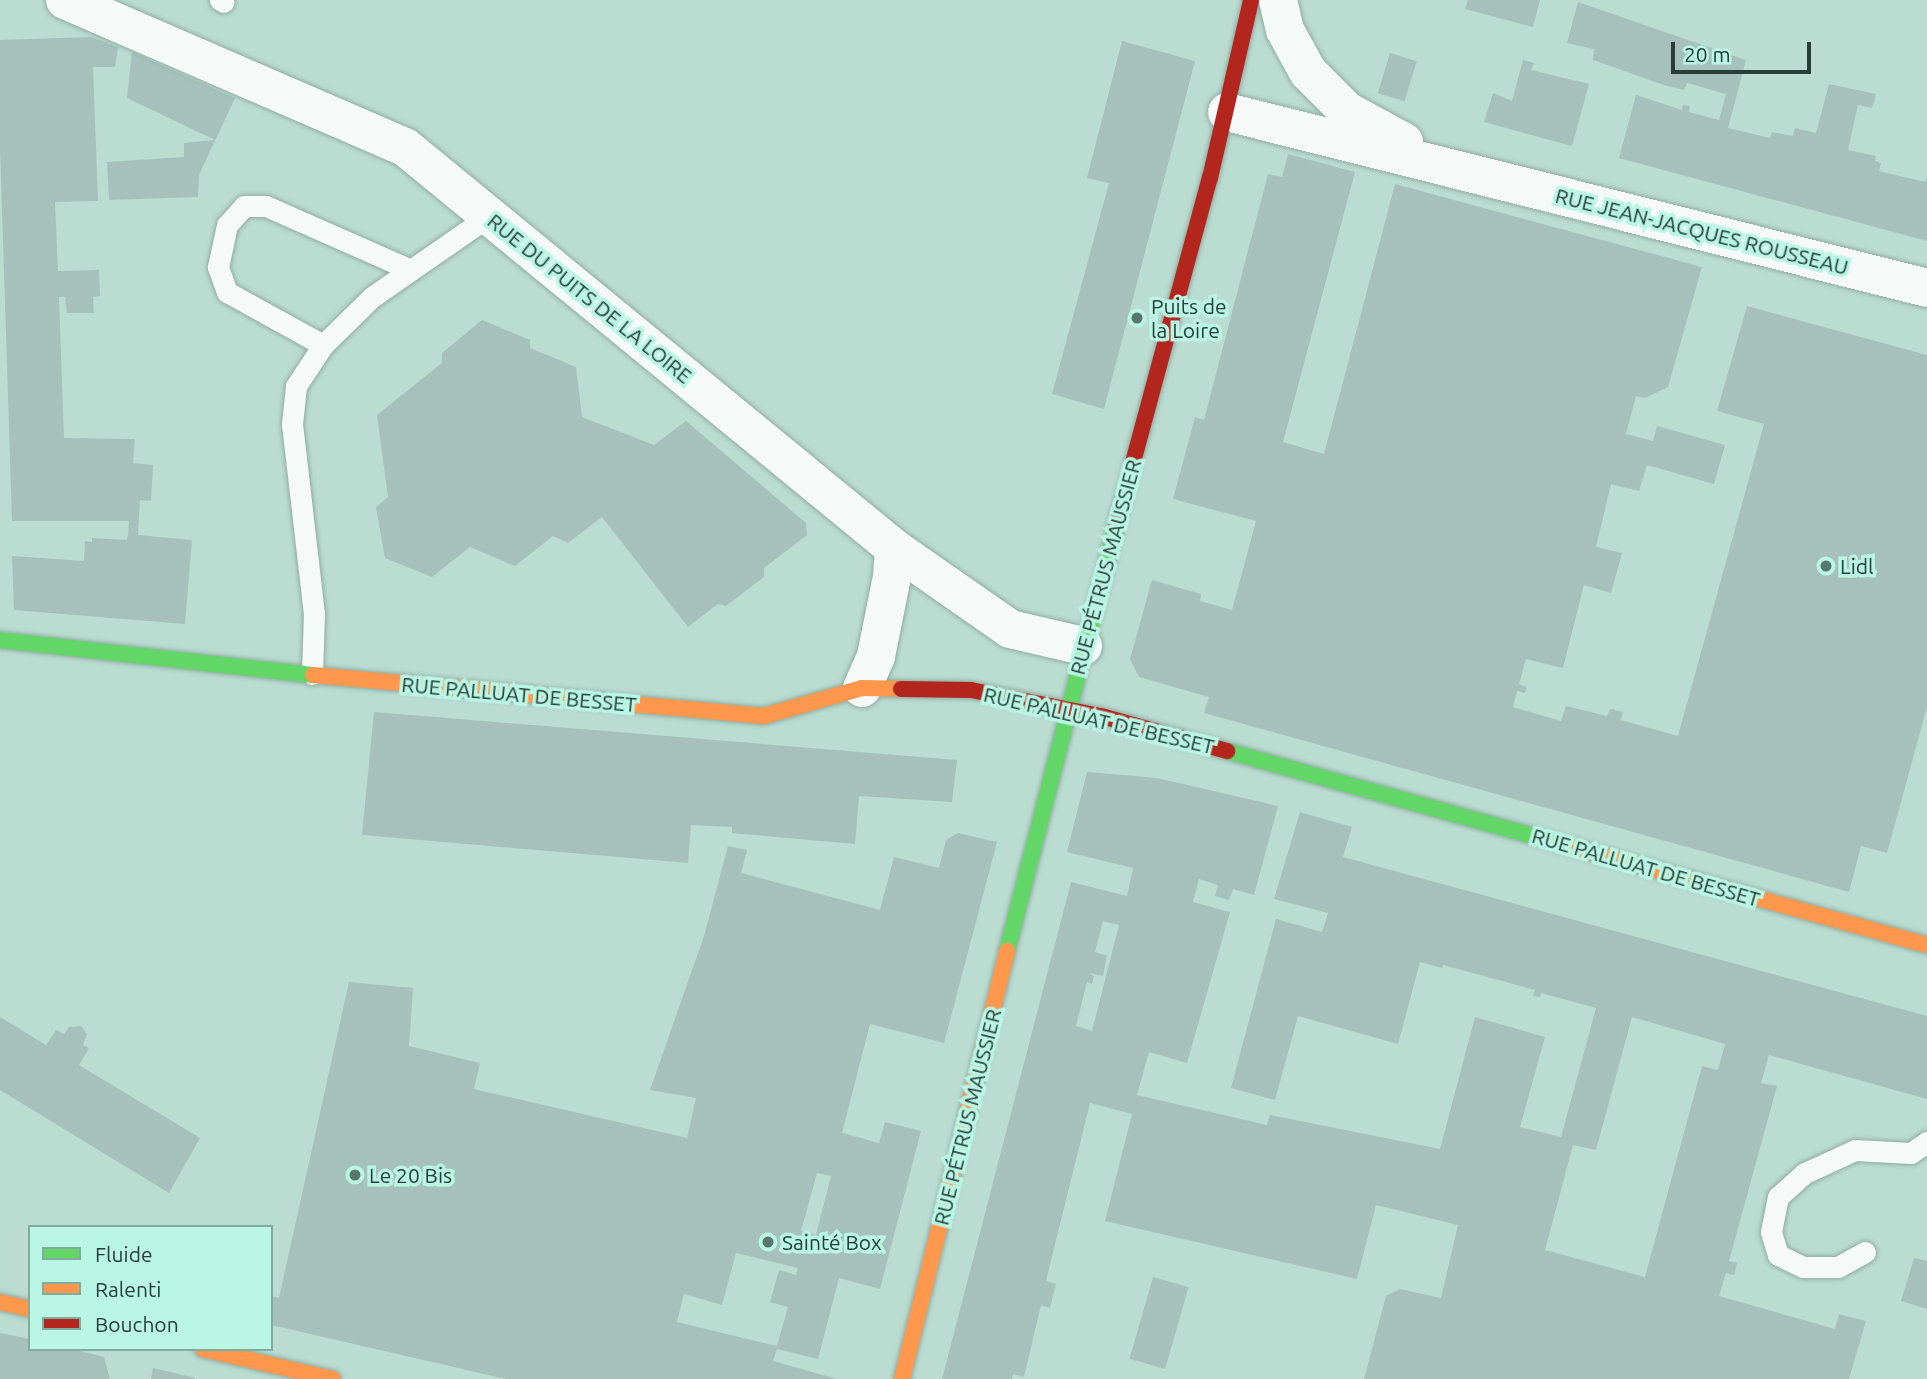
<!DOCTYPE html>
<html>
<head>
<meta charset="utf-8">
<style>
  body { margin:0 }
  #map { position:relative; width:1927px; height:1379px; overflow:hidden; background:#badcd1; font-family:Ubuntu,sans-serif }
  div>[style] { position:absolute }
  .building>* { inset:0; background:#a6c1bc; transform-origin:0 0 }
  .roads { filter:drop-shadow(0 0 2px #91aca3) drop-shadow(0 0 2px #91aca3) }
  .lane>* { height:21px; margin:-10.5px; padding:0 10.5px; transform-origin:10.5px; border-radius:10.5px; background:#f5faf8 }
  .street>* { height:38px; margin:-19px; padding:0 19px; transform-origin:19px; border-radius:19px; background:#f5faf8 }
  .fast>* { height:16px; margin:-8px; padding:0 8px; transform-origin:8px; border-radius:8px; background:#63d668 }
  .slow>* { height:16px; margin:-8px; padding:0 8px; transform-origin:8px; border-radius:8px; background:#ff974d }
  .jam>* { height:16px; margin:-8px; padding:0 8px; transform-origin:8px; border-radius:8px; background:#b3261e }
  .dots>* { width:19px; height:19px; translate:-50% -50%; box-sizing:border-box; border:4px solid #baf6e4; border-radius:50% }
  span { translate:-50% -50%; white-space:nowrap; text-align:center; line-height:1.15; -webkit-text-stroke:7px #baf6e4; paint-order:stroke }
  .street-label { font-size:21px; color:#263e37 }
  .poi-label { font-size:21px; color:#263e37 }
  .left { translate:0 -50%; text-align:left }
  .legend { position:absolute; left:28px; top:1225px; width:245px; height:126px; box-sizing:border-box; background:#baf6e4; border:2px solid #7fac9f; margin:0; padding:9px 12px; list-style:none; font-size:21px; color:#263e37 }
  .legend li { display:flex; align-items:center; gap:14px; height:35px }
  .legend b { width:35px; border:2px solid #7fac9f }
  .scale { position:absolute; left:1671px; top:42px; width:140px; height:32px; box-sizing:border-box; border:4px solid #263e37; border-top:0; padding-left:9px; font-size:21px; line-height:24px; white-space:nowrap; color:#263e37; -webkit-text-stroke:5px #baf6e4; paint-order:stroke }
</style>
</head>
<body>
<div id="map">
  <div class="building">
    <i style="clip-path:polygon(1468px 0,1540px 0,1533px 27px,1465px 9px)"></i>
    <i style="clip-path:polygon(1578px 2px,1746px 60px,1728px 128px,1770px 138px,1772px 132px,1793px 136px,1795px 128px,1816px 133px,1829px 84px,1876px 94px,1872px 108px,1858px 105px,1848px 150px,1876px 156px,1875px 161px,1881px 163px,1879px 171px,1925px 182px,1927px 177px,1927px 241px,1619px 158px,1636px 95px,1682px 110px,1683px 105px,1690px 106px,1689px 112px,1719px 120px,1726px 94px,1687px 83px,1684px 90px,1664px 85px,1593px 60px,1594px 49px,1567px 43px)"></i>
    <i style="clip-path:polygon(91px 37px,118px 47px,115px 67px,93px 67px,98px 201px,55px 202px,58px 271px,99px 270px,100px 296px,93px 297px,94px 313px,67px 313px,65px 297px,59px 297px,64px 438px,135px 439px,133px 463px,153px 465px,151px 501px,140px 500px,138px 535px,192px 540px,185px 624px,14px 610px,12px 556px,84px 561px,85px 541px,92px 542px,92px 538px,127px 540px,128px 535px,129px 521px,12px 521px,0 148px,0 40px)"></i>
    <i style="clip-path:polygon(1122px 41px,1195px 61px,1104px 409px,1052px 394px,1109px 183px,1087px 178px)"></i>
    <i style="clip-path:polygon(132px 52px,235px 98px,199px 175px,198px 197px,109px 200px,107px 162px,184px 157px,184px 143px,215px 140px,127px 98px)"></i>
    <i style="left:1390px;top:53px;width:28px;height:42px;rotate:17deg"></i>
    <i style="clip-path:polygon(1523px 60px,1534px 63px,1531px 70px,1589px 84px,1572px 146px,1484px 122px,1493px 93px,1512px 101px)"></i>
    <i style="clip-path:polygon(1288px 154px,1355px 172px,1283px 442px,1324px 454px,1395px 184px,1702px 267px,1668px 387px,1645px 398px,1636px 396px,1626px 434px,1653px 441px,1657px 426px,1725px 445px,1714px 484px,1647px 465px,1639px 491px,1611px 484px,1596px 547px,1622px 553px,1611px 593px,1584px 585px,1563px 668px,1526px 659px,1519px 684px,1527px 687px,1525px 693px,1517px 691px,1513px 707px,1561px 721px,1566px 706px,1607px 716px,1610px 709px,1623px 712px,1621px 720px,1678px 736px,1764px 424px,1717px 411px,1747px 306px,1927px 355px,1927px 707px,1887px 853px,1861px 846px,1849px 892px,1204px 713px,1209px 697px,1139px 677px,1130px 659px,1152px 580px,1201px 594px,1200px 601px,1232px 610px,1256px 521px,1173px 499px,1195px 417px,1204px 420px,1268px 174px,1282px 177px)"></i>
    <i style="clip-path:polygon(482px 320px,530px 340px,530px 348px,576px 367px,582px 417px,654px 445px,686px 421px,806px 523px,807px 535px,764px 568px,764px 577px,726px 606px,718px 604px,688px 627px,602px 517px,568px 543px,553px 536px,515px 566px,470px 547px,432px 577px,385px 558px,376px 507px,388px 497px,377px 415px,442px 363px,442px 353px)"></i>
    <i style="clip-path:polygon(374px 712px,957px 760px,952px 802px,859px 796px,855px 844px,732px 833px,732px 827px,691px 825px,688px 863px,362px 835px)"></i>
    <i style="clip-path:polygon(evenodd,1087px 772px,1157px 778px,1278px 806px,1254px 895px,1233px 889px,1229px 900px,1215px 896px,1218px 885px,1199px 879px,1193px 902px,1230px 912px,1187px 1063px,1149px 1052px,1137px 1095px,1267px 1125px,1270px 1115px,1440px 1149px,1475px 1017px,1545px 1037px,1520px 1127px,1561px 1137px,1596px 1008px,1541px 993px,1540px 997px,1533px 996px,1535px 990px,1443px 965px,1442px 968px,1420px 962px,1398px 1044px,1298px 1016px,1275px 1100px,1231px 1088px,1276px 919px,1322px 932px,1328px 913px,1274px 899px,1300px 812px,1352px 827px,1343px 857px,1927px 1016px,1927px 1099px,1769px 1055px,1761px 1083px,1777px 1086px,1729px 1261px,1737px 1263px,1734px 1275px,1726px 1273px,1719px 1296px,1835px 1329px,1839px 1314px,1866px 1321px,1849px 1379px,1364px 1379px,1386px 1296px,1400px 1289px,1441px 1298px,1458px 1225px,1376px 1205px,1357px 1279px,1105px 1221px,1132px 1114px,1090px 1103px,1046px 1281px,1056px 1284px,1050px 1308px,1041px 1305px,1024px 1377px,1013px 1374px,1012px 1379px,942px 1379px,1071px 882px,1127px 896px,1133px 868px,1067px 852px,1087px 772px,1103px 921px,1119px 925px,1092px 1031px,1076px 1026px,1087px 982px,1092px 984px,1094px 976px,1089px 973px,1103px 976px,1107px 956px,1095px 952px,1103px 921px,1087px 772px,1632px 1017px,1725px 1044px,1718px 1070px,1702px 1066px,1645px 1277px,1545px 1250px,1573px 1145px,1596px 1150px,1632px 1017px)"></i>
    <i style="clip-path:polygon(evenodd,958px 833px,997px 842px,944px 1043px,870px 1024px,842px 1133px,879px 1143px,885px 1122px,921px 1131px,880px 1289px,839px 1278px,818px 1359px,777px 1349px,773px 1361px,837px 1379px,506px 1379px,271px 1325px,271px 1296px,279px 1298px,349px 982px,413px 988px,409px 1046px,480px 1063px,474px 1089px,687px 1138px,696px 1098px,650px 1090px,704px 936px,728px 846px,747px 850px,741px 873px,880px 910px,894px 857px,939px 868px,946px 840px,958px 833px,817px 1173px,831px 1176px,816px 1235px,801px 1231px,817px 1173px,958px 833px,736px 1253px,798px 1268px,796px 1275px,779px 1270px,770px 1302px,788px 1307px,777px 1346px,677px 1322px,684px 1294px,722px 1305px,736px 1253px)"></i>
    <i style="clip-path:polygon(0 1017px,46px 1045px,56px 1030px,64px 1034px,69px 1027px,81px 1026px,87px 1034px,83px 1045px,89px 1048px,79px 1065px,200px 1138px,169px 1193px,0 1090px)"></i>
    <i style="clip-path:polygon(1914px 1258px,1927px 1261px,1927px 1309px,1901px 1301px)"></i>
    <i style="left:1153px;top:1277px;width:37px;height:85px;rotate:16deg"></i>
    <i style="clip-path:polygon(0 1333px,30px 1339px,30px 1349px,72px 1349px,104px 1357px,110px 1379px,0 1379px)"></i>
    <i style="clip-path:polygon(153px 1368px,195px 1378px,195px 1379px,151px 1379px)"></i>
  </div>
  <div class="roads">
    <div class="lane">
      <i style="left:220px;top:0;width:4px;rotate:27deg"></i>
      <i style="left:323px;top:345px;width:110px;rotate:-151.1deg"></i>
      <i style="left:227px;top:292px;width:27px;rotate:-110deg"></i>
      <i style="left:218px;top:267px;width:43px;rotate:-77.9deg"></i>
      <i style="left:227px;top:225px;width:25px;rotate:-48deg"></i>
      <i style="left:244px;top:206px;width:22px"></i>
      <i style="left:266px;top:206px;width:158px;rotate:23.8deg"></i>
      <i style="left:312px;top:674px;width:60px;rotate:-88.1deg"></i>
      <i style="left:314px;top:614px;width:191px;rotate:-96.6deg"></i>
      <i style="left:292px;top:424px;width:38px;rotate:-84deg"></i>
      <i style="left:296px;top:386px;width:49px;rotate:-56.6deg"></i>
      <i style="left:323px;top:345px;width:69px;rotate:-44.4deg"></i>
      <i style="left:372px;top:297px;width:142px;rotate:-34.7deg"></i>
      <i style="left:1865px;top:1252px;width:31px;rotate:151deg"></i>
      <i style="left:1838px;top:1267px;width:35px;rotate:180deg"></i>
      <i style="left:1803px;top:1267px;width:28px;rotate:-154deg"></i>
      <i style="left:1778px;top:1255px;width:24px;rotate:-107deg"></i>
      <i style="left:1771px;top:1232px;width:36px;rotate:-79deg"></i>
      <i style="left:1778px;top:1197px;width:36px;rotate:-42deg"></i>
      <i style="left:1805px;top:1173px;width:55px;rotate:-24.7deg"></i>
      <i style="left:1855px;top:1150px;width:56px;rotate:3.1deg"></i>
      <i style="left:1911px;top:1153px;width:19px;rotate:-35deg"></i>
    </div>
    <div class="street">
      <i style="left:65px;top:0;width:370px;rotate:23.4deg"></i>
      <i style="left:405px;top:147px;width:632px;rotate:39.35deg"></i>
      <i style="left:894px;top:548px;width:141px;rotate:34.9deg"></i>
      <i style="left:1010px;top:629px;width:75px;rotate:13.1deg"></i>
      <i style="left:1278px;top:0;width:31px;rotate:77deg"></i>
      <i style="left:1285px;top:30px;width:48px;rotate:61.3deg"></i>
      <i style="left:1308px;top:72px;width:55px;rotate:45deg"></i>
      <i style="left:1347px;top:111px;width:65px;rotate:28.5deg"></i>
      <i style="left:1227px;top:112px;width:722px;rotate:14.11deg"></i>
      <i style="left:862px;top:688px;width:35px;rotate:-66deg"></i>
      <i style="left:876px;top:656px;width:81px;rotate:-78.6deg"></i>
      <i style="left:892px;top:577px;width:29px;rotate:-86deg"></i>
    </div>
    <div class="fast">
      <i style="left:0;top:640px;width:315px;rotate:6.4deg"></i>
      <i style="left:1227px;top:751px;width:345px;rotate:15.5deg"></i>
      <i style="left:1007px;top:951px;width:436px;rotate:-75.6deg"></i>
    </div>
    <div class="slow">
      <i style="left:313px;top:675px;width:453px;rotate:5.2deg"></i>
      <i style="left:764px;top:716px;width:102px;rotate:-15.9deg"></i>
      <i style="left:862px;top:688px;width:39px;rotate:1deg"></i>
      <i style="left:1559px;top:843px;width:382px;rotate:15.5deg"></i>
      <i style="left:0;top:1302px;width:31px;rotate:13deg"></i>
      <i style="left:203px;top:1349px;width:133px;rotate:13deg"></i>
      <i style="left:902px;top:1379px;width:441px;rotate:-76.2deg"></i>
    </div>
    <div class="jam">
      <i style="left:1115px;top:529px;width:364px;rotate:-74.9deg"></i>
      <i style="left:1210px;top:178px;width:183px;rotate:-77deg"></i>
      <i style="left:901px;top:689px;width:70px;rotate:0.8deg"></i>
      <i style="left:971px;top:690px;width:137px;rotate:11.4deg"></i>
      <i style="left:1105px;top:717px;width:127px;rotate:15.6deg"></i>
    </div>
  </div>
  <div class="dots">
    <i style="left:1137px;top:318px;background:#5a756d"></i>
    <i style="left:1826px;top:566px;background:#5a756d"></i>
    <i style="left:355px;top:1175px;background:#5a756d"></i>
    <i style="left:768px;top:1242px;background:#5a756d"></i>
  </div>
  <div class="street-label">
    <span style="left:1702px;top:231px;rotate:14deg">RUE JEAN-JACQUES ROUSSEAU</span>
    <span style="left:590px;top:298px;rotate:39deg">RUE DU PUITS DE LA LOIRE</span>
    <span style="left:1105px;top:567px;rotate:-75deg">RUE PÉTRUS MAUSSIER</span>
    <span style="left:519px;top:694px;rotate:5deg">RUE PALLUAT DE BESSET</span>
    <span style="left:1099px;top:720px;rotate:13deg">RUE PALLUAT DE BESSET</span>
    <span style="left:1646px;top:867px;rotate:16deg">RUE PALLUAT DE BESSET</span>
    <span style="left:967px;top:1117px;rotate:-76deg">RUE PÉTRUS MAUSSIER</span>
  </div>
  <div class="poi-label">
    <span class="left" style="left:1151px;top:318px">Puits de<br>la Loire</span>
    <span class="left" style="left:1840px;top:566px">Lidl</span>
    <span class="left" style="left:369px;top:1175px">Le 20 Bis</span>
    <span class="left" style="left:782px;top:1242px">Sainté Box</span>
  </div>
  <ul class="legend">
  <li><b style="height:9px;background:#63d668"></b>Fluide</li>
  <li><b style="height:9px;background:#ff974d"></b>Ralenti</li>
  <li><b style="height:9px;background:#b3261e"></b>Bouchon</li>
  </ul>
  <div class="scale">20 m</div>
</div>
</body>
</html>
